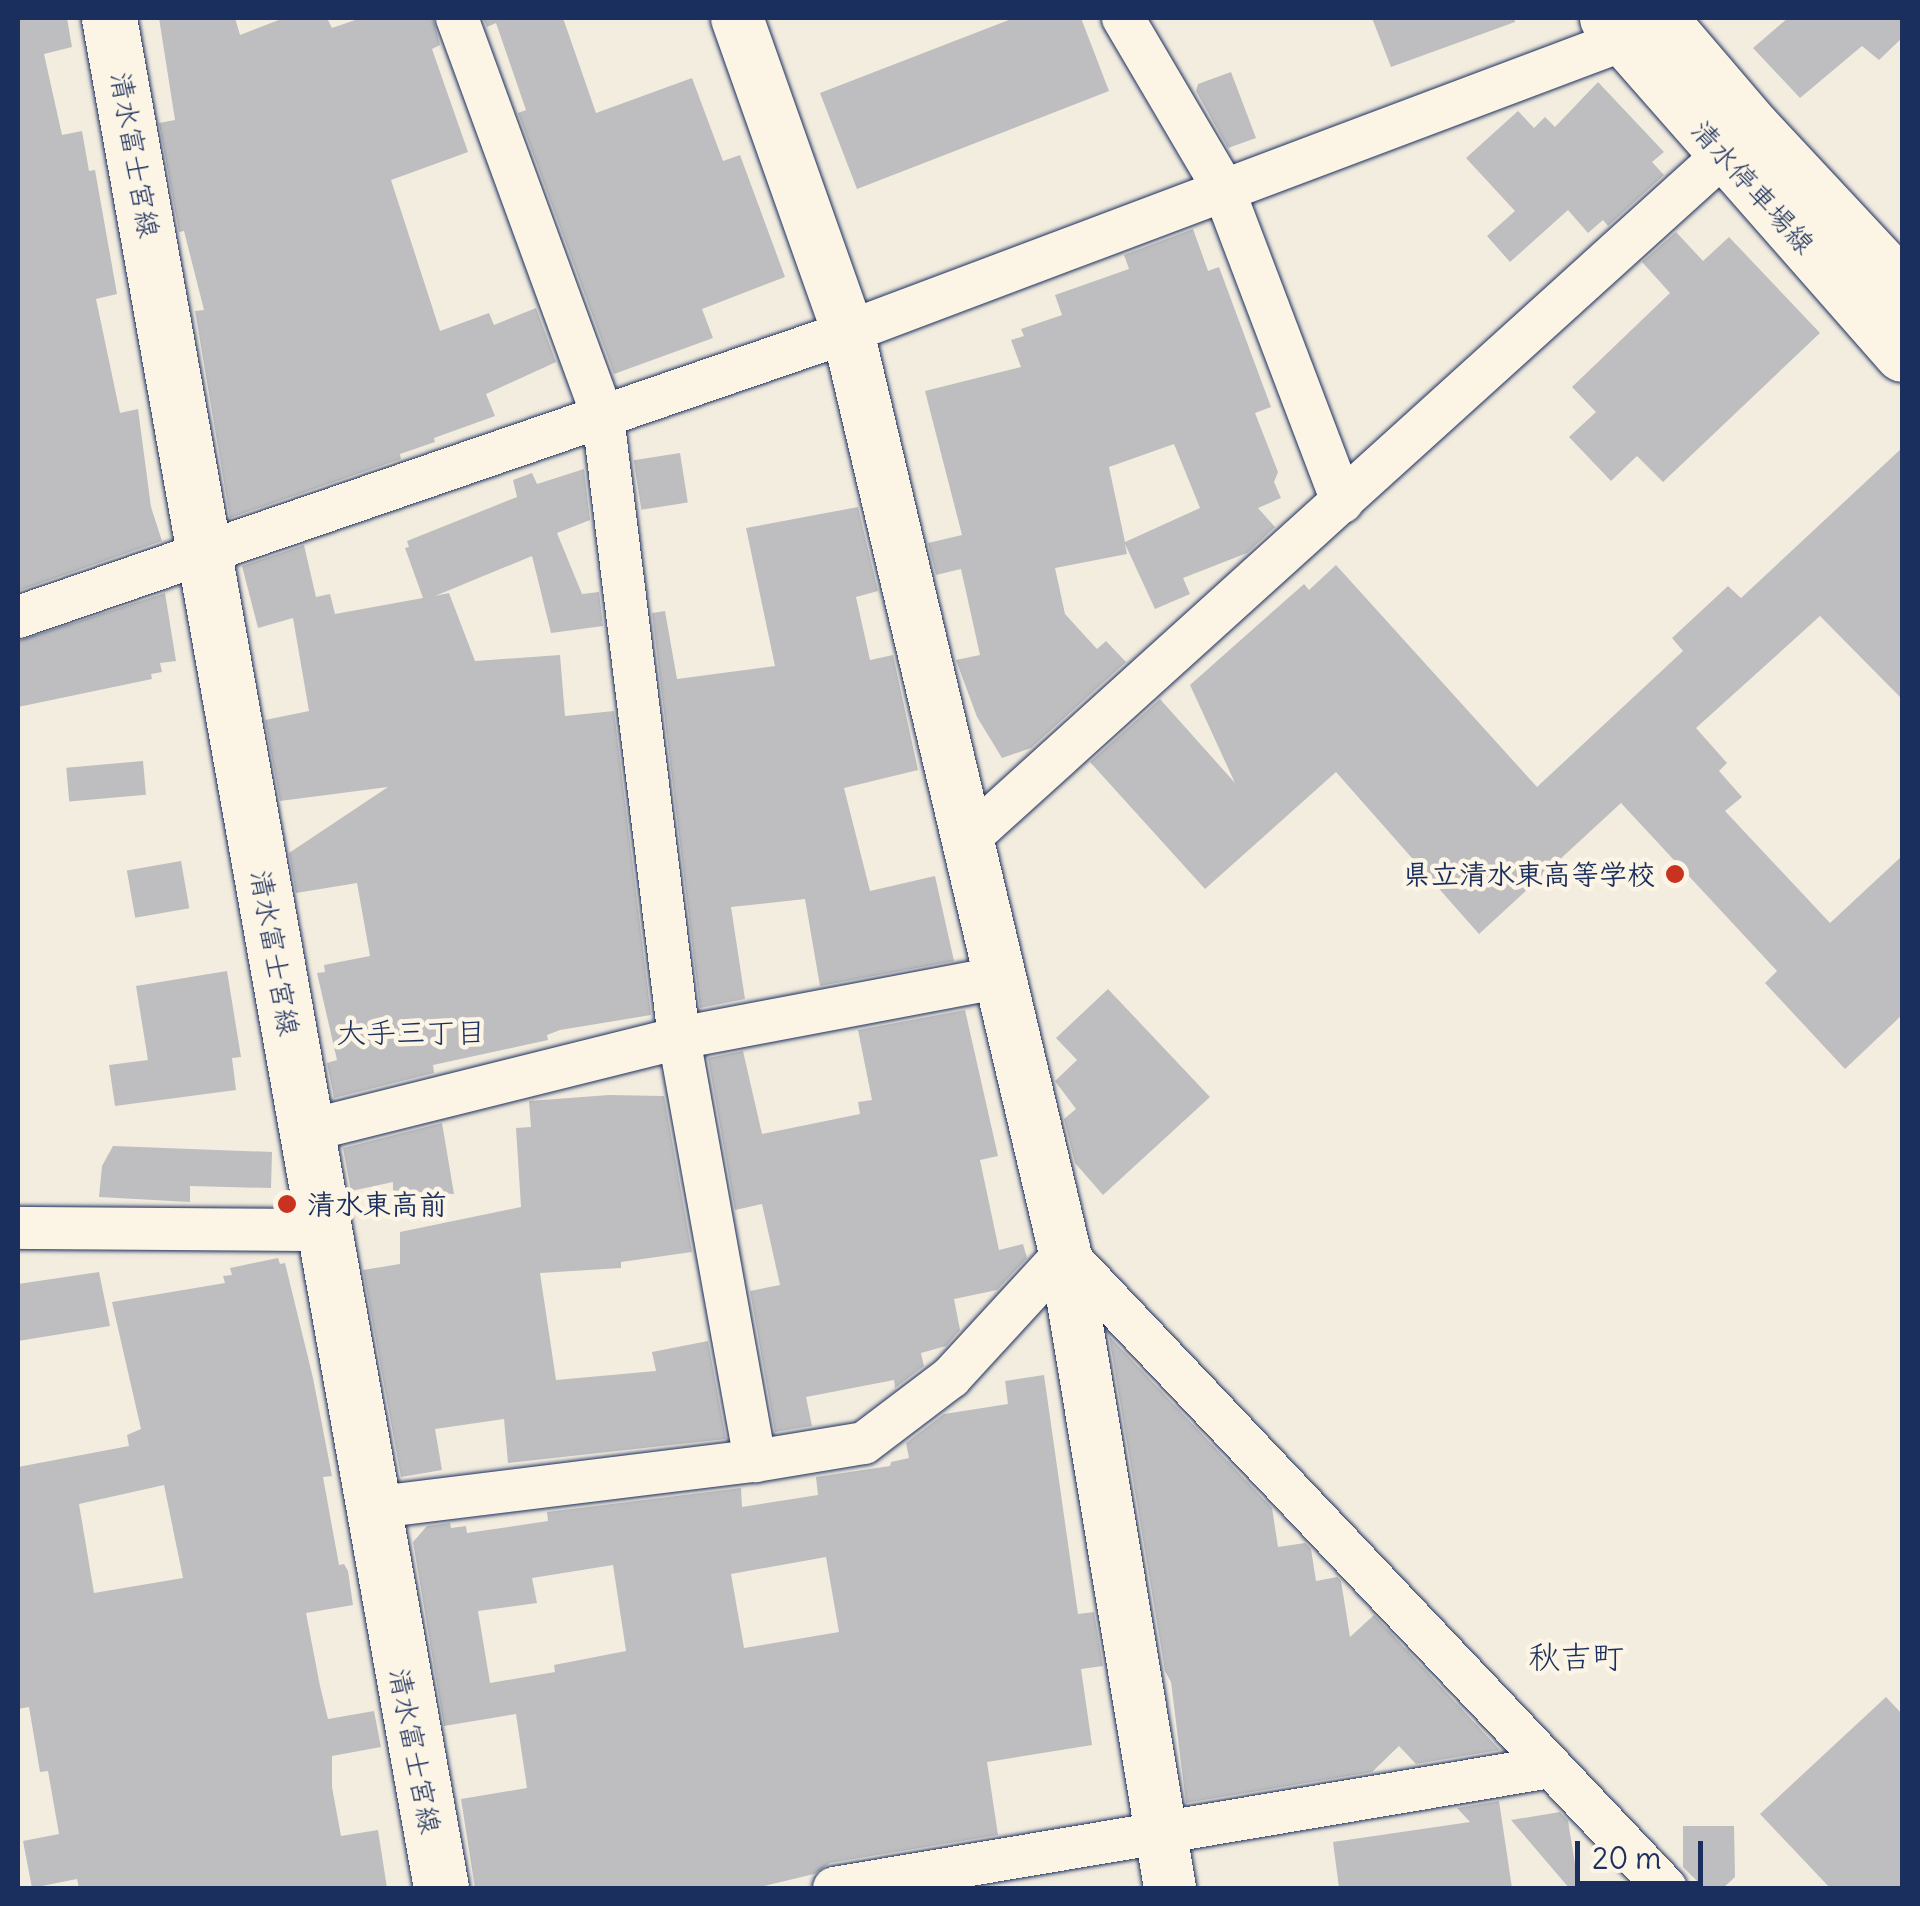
<!DOCTYPE html>
<html>
<head>
<meta charset="utf-8">
<style>
  body { margin:0 }
  #map { position:relative; width:1920px; height:1906px; overflow:hidden; background:#f3ede0; font-family:Delius,"Klee One",sans-serif }
  div>[style] { position:absolute }
  .building>* { inset:0; background:#bebec0; transform-origin:0 0 }
  .roads { filter:drop-shadow(0 0 2px #1b2f5e) drop-shadow(0 0 2px #1b2f5e) }
  .minor>* { height:42px; margin:-21px; padding:0 21px; transform-origin:21px; border-radius:21px; background:#fcf5e5 }
  .tertiary>* { height:52px; margin:-26px; padding:0 26px; transform-origin:26px; border-radius:26px; background:#fcf5e5 }
  .primary>* { height:55px; margin:-27.5px; padding:0 27.5px; transform-origin:27.5px; border-radius:27.5px; background:#fcf5e5 }
  .dots>* { width:28px; height:28px; translate:-50% -50%; box-sizing:border-box; border:5px solid #fcf5e5; border-radius:50% }
  span { translate:-50% -50%; white-space:nowrap; text-align:center; line-height:1.15; -webkit-text-stroke:9px #fcf5e5; paint-order:stroke }
  .street-label { font-size:28px; color:#1b2f5e }
  .poi-label { font-size:28px; color:#1b2f5e; font-weight:700 }
  .right { translate:-100% -50%; text-align:right }
  .left { translate:0 -50%; text-align:left }
  .neighbourhood-label { font-size:30px; color:#1b2f5e }
  .quarter-label { font-size:32px; color:#1b2f5e }
  .frame { position:absolute; inset:0; border:20px solid #1b2f5e; pointer-events:none }
  .scale { position:absolute; left:1575px; top:1841px; width:128px; height:45px; box-sizing:border-box; border:5px solid #1b2f5e; border-top:0; padding-left:12px; font-size:30px; line-height:35px; white-space:nowrap; color:#1b2f5e; -webkit-text-stroke:8px #fcf5e5; paint-order:stroke }
</style>
</head>
<body>
<div id="map">
  <div class="building">
    <i style="clip-path:polygon(18px 18px,67px 18px,72px 47px,44px 54px,62px 135px,82px 131px,89px 171px,95px 170px,117px 294px,96px 299px,120px 413px,138px 409px,151px 507px,162px 541px,18px 591px)"></i>
    <i style="clip-path:polygon(159px 18px,235px 18px,240px 35px,284px 18px,327px 18px,332px 28px,361px 18px,433px 18px,440px 45px,432px 49px,468px 152px,391px 180px,440px 331px,489px 313px,494px 325px,536px 308px,556px 362px,486px 394px,495px 416px,434px 438px,435px 442px,400px 454px,401px 459px,230px 518px,195px 311px,204px 310px,184px 231px,179px 232px,159px 123px,175px 120px)"></i>
    <i style="clip-path:polygon(483px 18px,563px 18px,596px 113px,692px 78px,723px 161px,740px 155px,785px 277px,702px 309px,713px 338px,614px 374px,518px 113px,526px 110px,496px 23px,487px 27px)"></i>
    <i style="clip-path:polygon(1014px 18px,1081px 18px,1109px 91px,857px 189px,820px 93px)"></i>
    <i style="clip-path:polygon(1372px 18px,1514px 18px,1515px 22px,1391px 67px)"></i>
    <i style="clip-path:polygon(1788px 18px,1902px 18px,1902px 38px,1879px 60px,1862px 46px,1800px 98px,1753px 48px)"></i>
    <i style="clip-path:polygon(1231px 72px,1256px 138px,1228px 148px,1196px 91px,1198px 84px)"></i>
    <i style="clip-path:polygon(1598px 82px,1664px 152px,1652px 162px,1664px 175px,1608px 226px,1603px 220px,1588px 233px,1568px 210px,1510px 262px,1487px 236px,1515px 211px,1466px 158px,1518px 111px,1534px 128px,1545px 117px,1555px 127px)"></i>
    <i style="clip-path:polygon(evenodd,1193px 229px,1208px 271px,1219px 267px,1271px 407px,1255px 413px,1278px 472px,1274px 482px,1281px 498px,1258px 508px,1275px 527px,1247px 553px,1183px 578px,1190px 594px,1155px 609px,1125px 544px,1127px 554px,1055px 568px,1065px 614px,1097px 649px,1106px 641px,1126px 662px,1031px 748px,1002px 758px,977px 717px,956px 660px,980px 655px,961px 569px,936px 575px,928px 543px,962px 535px,925px 391px,1021px 367px,1011px 340px,1024px 336px,1021px 329px,1062px 315px,1055px 295px,1129px 269px,1124px 255px,1193px 229px,1174px 444px,1200px 508px,1125px 542px,1109px 467px,1174px 444px)"></i>
    <i style="clip-path:polygon(1676px 232px,1703px 261px,1729px 237px,1820px 333px,1663px 482px,1637px 456px,1611px 481px,1569px 437px,1596px 412px,1572px 387px,1670px 293px,1642px 262px)"></i>
    <i style="clip-path:polygon(1902px 448px,1902px 699px,1820px 616px,1696px 728px,1727px 763px,1719px 771px,1742px 797px,1725px 811px,1830px 923px,1902px 856px,1902px 1015px,1845px 1069px,1765px 983px,1777px 971px,1621px 803px,1479px 934px,1336px 772px,1205px 889px,1090px 762px,1160px 699px,1235px 783px,1190px 685px,1304px 584px,1309px 590px,1336px 565px,1537px 787px,1683px 651px,1672px 638px,1728px 586px,1741px 598px)"></i>
    <i style="left:680px;top:453px;width:50px;height:47px;rotate:81deg"></i>
    <i style="clip-path:polygon(584px 469px,590px 520px,557px 533px,582px 594px,599px 592px,603px 626px,551px 633px,532px 556px,435px 596px,449px 593px,475px 661px,560px 655px,565px 716px,614px 711px,651px 1015px,560px 1030px,547px 1035px,548px 1040px,433px 1065px,434px 1073px,334px 1098px,327px 1063px,337px 1060px,317px 973px,325px 972px,324px 965px,370px 956px,357px 883px,296px 893px,289px 853px,388px 787px,280px 801px,265px 720px,309px 711px,293px 618px,258px 628px,242px 566px,304px 545px,316px 597px,330px 594px,335px 614px,423px 598px,405px 548px,409px 547px,407px 541px,517px 497px,513px 480px,532px 473px,537px 484px)"></i>
    <i style="clip-path:polygon(858px 507px,878px 591px,856px 597px,870px 660px,893px 655px,918px 770px,844px 788px,870px 891px,935px 876px,954px 961px,820px 986px,805px 899px,731px 907px,745px 999px,700px 1008px,652px 613px,665px 611px,677px 679px,775px 666px,746px 528px)"></i>
    <i style="clip-path:polygon(165px 593px,176px 661px,160px 663px,162px 672px,151px 674px,152px 679px,18px 707px,18px 641px)"></i>
    <i style="left:143px;top:761px;width:34px;height:77px;rotate:85deg"></i>
    <i style="left:181px;top:861px;width:48px;height:55px;rotate:80deg"></i>
    <i style="clip-path:polygon(227px 971px,241px 1057px,232px 1058px,236px 1090px,115px 1106px,109px 1065px,148px 1060px,136px 986px)"></i>
    <i style="clip-path:polygon(1108px 989px,1210px 1097px,1103px 1195px,1075px 1163px,1064px 1119px,1076px 1109px,1055px 1081px,1077px 1060px,1056px 1038px)"></i>
    <i style="clip-path:polygon(965px 1010px,998px 1156px,980px 1160px,999px 1250px,1023px 1244px,1027px 1258px,997px 1290px,954px 1299px,960px 1330px,946px 1346px,921px 1353px,924px 1366px,895px 1388px,894px 1380px,806px 1397px,812px 1426px,775px 1432px,750px 1291px,780px 1285px,762px 1204px,735px 1210px,708px 1058px,743px 1051px,762px 1134px,860px 1114px,858px 1102px,872px 1100px,858px 1030px)"></i>
    <i style="clip-path:polygon(609px 1095px,664px 1096px,692px 1252px,621px 1262px,621px 1268px,540px 1273px,556px 1380px,656px 1371px,652px 1352px,708px 1341px,726px 1439px,508px 1463px,504px 1419px,435px 1429px,442px 1470px,401px 1477px,363px 1270px,400px 1264px,400px 1232px,521px 1207px,516px 1128px,531px 1127px,529px 1101px)"></i>
    <i style="clip-path:polygon(442px 1123px,454px 1194px,393px 1191px,393px 1182px,351px 1191px,343px 1148px)"></i>
    <i style="clip-path:polygon(113px 1146px,272px 1152px,271px 1188px,190px 1186px,190px 1202px,99px 1197px,102px 1166px)"></i>
    <i style="clip-path:polygon(evenodd,278px 1258px,280px 1264px,285px 1263px,313px 1378px,332px 1476px,323px 1477px,339px 1565px,344px 1564px,348px 1571px,353px 1605px,306px 1613px,320px 1686px,328px 1719px,374px 1711px,381px 1747px,332px 1756px,332px 1787px,341px 1836px,378px 1830px,387px 1888px,79px 1888px,77px 1879px,32px 1888px,23px 1841px,59px 1834px,48px 1771px,40px 1772px,29px 1707px,18px 1709px,18px 1467px,129px 1446px,127px 1435px,141px 1429px,112px 1302px,225px 1283px,223px 1276px,232px 1275px,230px 1268px,278px 1258px,164px 1485px,183px 1578px,94px 1593px,79px 1504px,164px 1485px)"></i>
    <i style="clip-path:polygon(99px 1272px,110px 1326px,18px 1341px,18px 1284px)"></i>
    <i style="clip-path:polygon(1109px 1336px,1272px 1508px,1278px 1547px,1305px 1543px,1311px 1549px,1316px 1581px,1337px 1577px,1341px 1581px,1350px 1637px,1374px 1615px,1500px 1750px,1416px 1764px,1399px 1746px,1372px 1772px,1186px 1803px,1171px 1682px,1165px 1671px)"></i>
    <i style="clip-path:polygon(evenodd,1044px 1375px,1078px 1614px,1094px 1612px,1103px 1666px,1081px 1669px,1092px 1745px,987px 1762px,998px 1835px,830px 1863px,814px 1874px,756px 1888px,475px 1888px,461px 1799px,527px 1788px,516px 1714px,444px 1726px,413px 1542px,427px 1526px,450px 1523px,451px 1528px,466px 1526px,467px 1533px,548px 1521px,547px 1512px,741px 1488px,742px 1507px,818px 1495px,816px 1477px,890px 1466px,891px 1462px,909px 1458px,906px 1443px,944px 1414px,1008px 1404px,1005px 1381px,1044px 1375px,826px 1557px,839px 1632px,744px 1648px,731px 1574px,826px 1557px,1044px 1375px,613px 1565px,626px 1651px,554px 1665px,555px 1672px,490px 1683px,478px 1611px,537px 1603px,532px 1578px,613px 1565px)"></i>
    <i style="clip-path:polygon(1886px 1697px,1902px 1714px,1902px 1888px,1830px 1888px,1760px 1814px)"></i>
    <i style="clip-path:polygon(1499px 1801px,1512px 1888px,1339px 1888px,1333px 1842px,1470px 1822px,1457px 1808px)"></i>
    <i style="clip-path:polygon(1560px 1812px,1568px 1821px,1579px 1888px,1569px 1888px,1511px 1820px)"></i>
    <i style="clip-path:polygon(1683px 1826px,1734px 1826px,1735px 1877px,1723px 1888px,1704px 1888px,1683px 1867px)"></i>
  </div>
  <div class="roads">
    <div class="minor">
      <i style="left:457px;top:18px;width:425px;rotate:69.9deg"></i>
      <i style="left:603px;top:417px;width:626px;rotate:83.02deg"></i>
      <i style="left:679px;top:1038px;width:430px;rotate:79.8deg"></i>
      <i style="left:1123px;top:18px;width:197px;rotate:59.5deg"></i>
      <i style="left:1223px;top:188px;width:336px;rotate:69.2deg"></i>
      <i style="left:18px;top:617px;width:878px;rotate:-18.95deg"></i>
      <i style="left:848px;top:332px;width:857px;rotate:-20.63deg"></i>
      <i style="left:967px;top:840px;width:1055px;rotate:-42.16deg"></i>
      <i style="left:306px;top:1131px;width:384px;rotate:-14deg"></i>
      <i style="left:679px;top:1038px;width:325px;rotate:-10.7deg"></i>
      <i style="left:18px;top:1228px;width:305px;rotate:0.4deg"></i>
      <i style="left:370px;top:1508px;width:388px;rotate:-7deg"></i>
      <i style="left:755px;top:1461px;width:110px;rotate:-9.4deg"></i>
      <i style="left:864px;top:1443px;width:109px;rotate:-37.2deg"></i>
      <i style="left:951px;top:1377px;width:168px;rotate:-47.4deg"></i>
      <i style="left:1065px;top:1253px;width:874px;rotate:46.58deg"></i>
      <i style="left:834px;top:1888px;width:726px;rotate:-9.59deg"></i>
    </div>
    <div class="tertiary">
      <i style="left:737px;top:18px;width:333px;rotate:70.5deg"></i>
      <i style="left:848px;top:332px;width:946px;rotate:76.74deg"></i>
      <i style="left:1065px;top:1253px;width:644px;rotate:80.61deg"></i>
    </div>
    <div class="primary">
      <i style="left:109px;top:18px;width:1899px;rotate:79.93deg"></i>
      <i style="left:1607px;top:18px;width:447px;rotate:48.7deg"></i>
      <i style="left:1659px;top:18px;width:145px;rotate:49.5deg"></i>
      <i style="left:1753px;top:128px;width:219px;rotate:47deg"></i>
    </div>
  </div>
  <div class="dots">
    <i style="left:1675px;top:874px;background:#c8321e"></i>
    <i style="left:287px;top:1204px;background:#c8321e"></i>
  </div>
  <div class="street-label">
    <span style="left:135px;top:155px;rotate:80deg">清水富士宮線</span>
    <span style="left:1753px;top:187px;rotate:48deg">清水停車場線</span>
    <span style="left:275px;top:953px;rotate:80deg">清水富士宮線</span>
    <span style="left:415px;top:1751px;rotate:79deg">清水富士宮線</span>
  </div>
  <div class="poi-label">
    <span class="right" style="left:1655px;top:874px">県立清水東高等学校</span>
    <span class="left" style="left:307px;top:1204px">清水東高前</span>
  </div>
  <div class="neighbourhood-label">
    <span style="left:411px;top:1032px">大手三丁目</span>
  </div>
  <div class="quarter-label">
    <span style="left:1576px;top:1657px">秋吉町</span>
  </div>
  <div class="frame"></div>
  <div class="scale">20 m</div>
</div>
</body>
</html>
